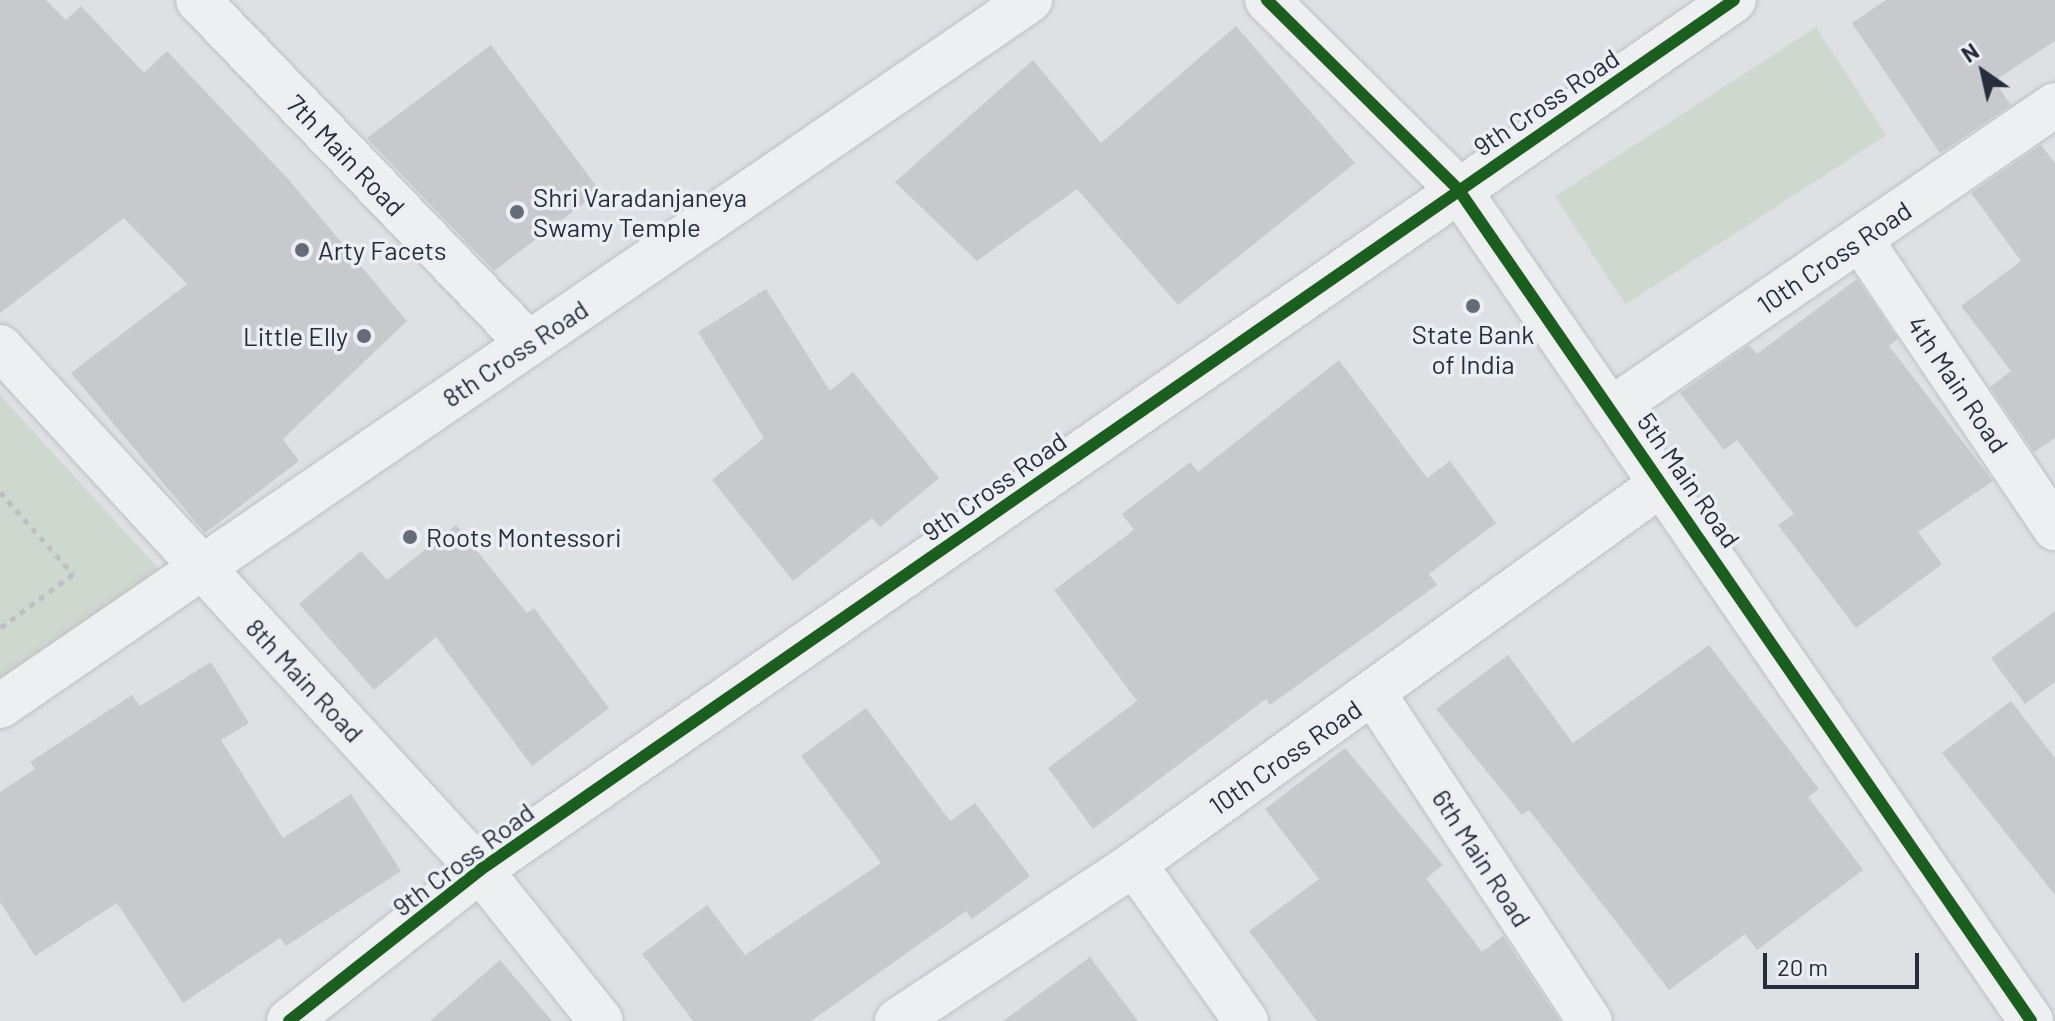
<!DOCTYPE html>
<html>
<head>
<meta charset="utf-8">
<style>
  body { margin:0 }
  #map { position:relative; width:2055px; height:1021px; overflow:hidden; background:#dee1e4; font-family:Barlow,sans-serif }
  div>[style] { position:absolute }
  .green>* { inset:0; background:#ced8cf; transform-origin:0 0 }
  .building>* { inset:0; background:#c7c9cc }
  .path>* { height:5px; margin-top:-2.5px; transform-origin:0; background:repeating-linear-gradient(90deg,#bebfc4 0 6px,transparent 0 12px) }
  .roads { filter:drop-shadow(0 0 2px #bdbfc2) drop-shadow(0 0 2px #bdbfc2) }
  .minor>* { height:44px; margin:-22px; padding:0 22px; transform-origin:22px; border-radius:22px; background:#eeeff1 }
  .cycleway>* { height:12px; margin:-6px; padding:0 6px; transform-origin:6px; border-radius:6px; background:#1b5e20 }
  .dots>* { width:22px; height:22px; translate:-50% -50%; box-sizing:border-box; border:4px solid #ebeff4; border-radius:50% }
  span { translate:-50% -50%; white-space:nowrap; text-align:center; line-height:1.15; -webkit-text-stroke:7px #ebeff4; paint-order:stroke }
  .street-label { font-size:26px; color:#262d3c }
  .poi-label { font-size:26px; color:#262d3c }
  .left { translate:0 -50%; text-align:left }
  .right { translate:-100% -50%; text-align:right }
  .north { position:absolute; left:1943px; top:32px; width:80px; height:80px; -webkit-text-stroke:6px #ebeff4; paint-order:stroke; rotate:326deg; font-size:22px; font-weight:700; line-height:32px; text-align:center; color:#262d3c }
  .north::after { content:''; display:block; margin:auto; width:28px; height:36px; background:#262d3c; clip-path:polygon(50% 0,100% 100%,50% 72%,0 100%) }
  .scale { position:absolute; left:1763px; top:953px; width:156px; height:36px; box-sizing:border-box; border:4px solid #262d3c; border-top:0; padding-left:10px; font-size:24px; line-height:28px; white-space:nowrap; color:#262d3c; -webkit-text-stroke:6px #ebeff4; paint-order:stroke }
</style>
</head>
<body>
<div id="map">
  <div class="green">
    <i style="left:1816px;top:27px;width:129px;height:311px;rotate:57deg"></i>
    <i style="clip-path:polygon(0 395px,167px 578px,0 686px)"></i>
  </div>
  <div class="building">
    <i style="clip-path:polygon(0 0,46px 0,66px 20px,81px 6px,144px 73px,167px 51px,289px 180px,407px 321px,283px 439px,299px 461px,205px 533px,71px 373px,187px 284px,124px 218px,0 313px)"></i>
    <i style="clip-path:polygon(1886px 0,2055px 0,2055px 41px,1994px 81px,2011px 105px,1940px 153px,1852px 23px)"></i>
    <i style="clip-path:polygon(1236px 26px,1355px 163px,1178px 305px,1077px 189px,977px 261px,895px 182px,1033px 60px,1101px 143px)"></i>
    <i style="clip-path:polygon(491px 45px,600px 191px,494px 271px,367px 138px)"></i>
    <i style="clip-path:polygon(2041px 145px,2055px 163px,2055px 438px,2034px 452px,1990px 387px,2011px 371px,1961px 306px,2021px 261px,1971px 193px)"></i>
    <i style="clip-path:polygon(1857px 279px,1898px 339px,1889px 346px,1993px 481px,1918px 532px,1942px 564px,1856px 628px,1778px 525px,1794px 514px,1737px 440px,1724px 450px,1680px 393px,1749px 345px,1757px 354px)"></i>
    <i style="clip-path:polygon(766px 289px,830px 391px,853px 372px,939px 478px,880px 527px,872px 518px,793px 581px,712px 480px,764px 438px,698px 332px)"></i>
    <i style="clip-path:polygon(1339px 360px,1427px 478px,1450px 461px,1496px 523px,1429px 574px,1437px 585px,1270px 705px,1266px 699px,1093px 829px,1048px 768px,1137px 701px,1054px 590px,1134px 530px,1122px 514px,1190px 462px,1198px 472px)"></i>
    <i style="clip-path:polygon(456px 525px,527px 613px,534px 608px,609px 708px,532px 766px,436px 637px,374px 690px,299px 604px,361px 551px,387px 580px)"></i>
    <i style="clip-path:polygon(2055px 611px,2055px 682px,2025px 704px,1991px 658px)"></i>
    <i style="clip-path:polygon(1709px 645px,1819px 789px,1808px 797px,1863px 870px,1757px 950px,1745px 934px,1669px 990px,1529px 810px,1522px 815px,1436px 709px,1508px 655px,1573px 743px)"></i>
    <i style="clip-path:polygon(211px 662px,249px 723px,221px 740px,283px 838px,351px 794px,401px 871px,286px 946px,280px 938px,183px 1003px,117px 903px,35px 956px,0 902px,0 792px,35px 769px,30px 762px,132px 695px,140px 706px)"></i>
    <i style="clip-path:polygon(2011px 701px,2055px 758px,2055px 895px,1942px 753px)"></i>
    <i style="clip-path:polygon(866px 708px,950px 821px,975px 803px,1030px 876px,972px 919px,966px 911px,811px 1021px,693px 1021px,642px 954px,707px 905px,745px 955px,881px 863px,801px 756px)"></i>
    <i style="clip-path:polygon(1345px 748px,1443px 865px,1426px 878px,1482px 952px,1503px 936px,1560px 1021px,1317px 1021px,1249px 931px,1319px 879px,1265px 809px)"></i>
    <i style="clip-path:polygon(1090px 957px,1138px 1021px,1003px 1021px)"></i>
    <i style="clip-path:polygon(500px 960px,552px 1021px,430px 1021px)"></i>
  </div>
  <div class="path">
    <i style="left:0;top:492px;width:110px;rotate:48.3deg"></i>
    <i style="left:73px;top:574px;width:91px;rotate:143.5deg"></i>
  </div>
  <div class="roads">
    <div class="minor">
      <i style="left:198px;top:0;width:477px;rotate:46.1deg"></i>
      <i style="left:1267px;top:0;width:269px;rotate:44.7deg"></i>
      <i style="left:1458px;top:189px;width:1010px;rotate:55.44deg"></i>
      <i style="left:1860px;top:239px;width:349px;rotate:56deg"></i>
      <i style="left:0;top:347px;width:710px;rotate:47.45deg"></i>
      <i style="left:480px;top:870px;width:193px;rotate:51.3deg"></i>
      <i style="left:1613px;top:408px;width:536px;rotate:-34.43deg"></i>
      <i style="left:1374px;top:694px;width:392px;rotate:56.6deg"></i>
      <i style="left:0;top:706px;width:1249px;rotate:-34.43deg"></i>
      <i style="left:1134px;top:864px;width:193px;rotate:54.5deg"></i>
      <i style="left:289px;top:1021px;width:243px;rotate:-38.3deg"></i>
      <i style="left:480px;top:870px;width:1526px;rotate:-34.75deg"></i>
      <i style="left:897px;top:1021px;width:284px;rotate:-33.5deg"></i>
      <i style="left:1134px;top:864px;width:653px;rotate:-35.78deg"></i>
    </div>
  </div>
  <div class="cycleway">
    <i style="left:1267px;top:0;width:269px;rotate:44.7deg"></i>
    <i style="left:1458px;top:189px;width:1010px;rotate:55.44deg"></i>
    <i style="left:289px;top:1021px;width:243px;rotate:-38.3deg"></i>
    <i style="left:480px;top:870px;width:1526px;rotate:-34.75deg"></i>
  </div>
  <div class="dots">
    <i style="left:517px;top:212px;background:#666c77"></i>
    <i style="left:302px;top:250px;background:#666c77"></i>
    <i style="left:1473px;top:306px;background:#666c77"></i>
    <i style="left:364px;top:336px;background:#666c77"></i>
    <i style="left:410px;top:537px;background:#666c77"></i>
  </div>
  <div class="street-label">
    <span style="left:1546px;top:102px;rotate:-34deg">9th Cross Road</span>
    <span style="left:346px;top:155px;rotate:46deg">7th Main Road</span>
    <span style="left:1834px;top:257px;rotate:-34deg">10th Cross Road</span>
    <span style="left:515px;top:353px;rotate:-34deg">8th Cross Road</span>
    <span style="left:1958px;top:384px;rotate:56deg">4th Main Road</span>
    <span style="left:1689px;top:480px;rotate:55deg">5th Main Road</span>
    <span style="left:994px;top:486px;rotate:-35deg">9th Cross Road</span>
    <span style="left:305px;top:680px;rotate:47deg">8th Main Road</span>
    <span style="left:1285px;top:757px;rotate:-35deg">10th Cross Road</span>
    <span style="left:1482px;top:858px;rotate:57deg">6th Main Road</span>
    <span style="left:463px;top:859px;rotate:-37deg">9th Cross Road</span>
  </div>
  <div class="poi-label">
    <span class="left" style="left:533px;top:212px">Shri Varadanjaneya<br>Swamy Temple</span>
    <span class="left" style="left:318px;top:250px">Arty Facets</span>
    <span style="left:1473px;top:349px">State Bank<br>of India</span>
    <span class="right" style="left:348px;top:336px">Little Elly</span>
    <span class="left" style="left:426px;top:537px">Roots Montessori</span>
  </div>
  <div class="north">N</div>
  <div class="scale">20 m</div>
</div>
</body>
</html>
